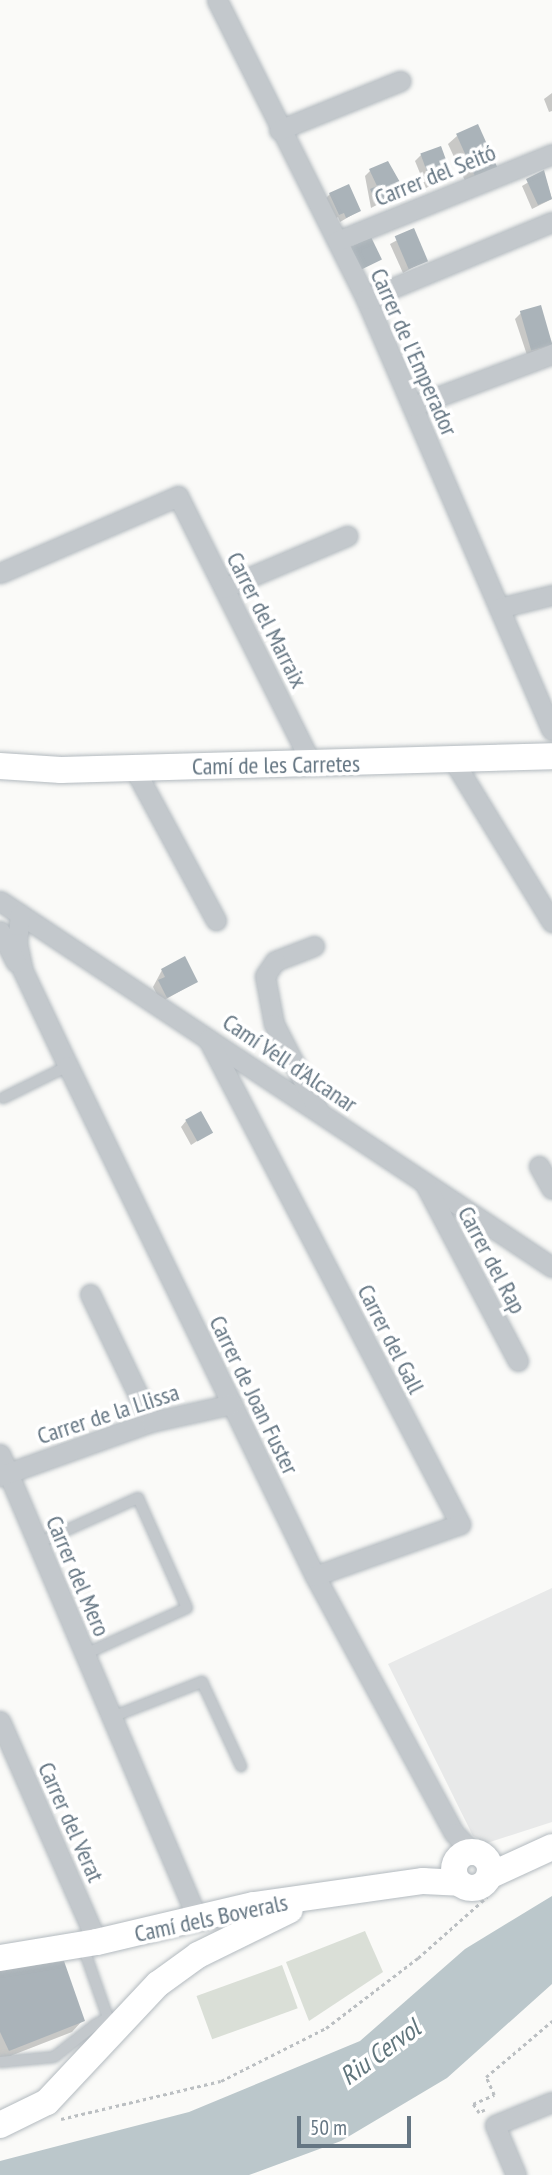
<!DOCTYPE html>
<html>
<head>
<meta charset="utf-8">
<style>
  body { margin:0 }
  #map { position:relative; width:552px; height:2175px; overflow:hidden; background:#fafaf8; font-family:"PT Sans Narrow",sans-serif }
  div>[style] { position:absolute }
  .built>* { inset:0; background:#e8e9e9 }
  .green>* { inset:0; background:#dadfd7; transform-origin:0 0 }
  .water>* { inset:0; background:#bbc7cb }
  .shadow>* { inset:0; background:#0003 }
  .building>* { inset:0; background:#aab3b9; transform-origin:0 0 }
  .path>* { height:2.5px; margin-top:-1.25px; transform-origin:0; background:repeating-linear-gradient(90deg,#bbbfc2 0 3.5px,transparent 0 7px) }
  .roads { filter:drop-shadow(0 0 2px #b3babf) drop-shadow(0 0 2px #b3babf) }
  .lane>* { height:10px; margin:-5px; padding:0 5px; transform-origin:5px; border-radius:5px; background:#c3c8cc }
  .street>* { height:19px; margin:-9.5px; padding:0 9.5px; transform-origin:9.5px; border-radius:9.5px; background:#c3c8cc }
  .secondary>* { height:26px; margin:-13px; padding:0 13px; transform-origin:13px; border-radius:13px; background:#fff }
  .secondary>.ring { margin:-13px; padding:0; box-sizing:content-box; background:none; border:26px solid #fff; border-radius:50% }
  span { translate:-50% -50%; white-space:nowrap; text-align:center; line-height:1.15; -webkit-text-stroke:7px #fff; paint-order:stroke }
  .street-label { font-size:24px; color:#657683 }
  .water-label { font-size:26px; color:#60757c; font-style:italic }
  .scale { position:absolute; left:297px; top:2116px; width:114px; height:32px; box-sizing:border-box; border:4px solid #657683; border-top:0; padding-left:9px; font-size:21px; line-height:24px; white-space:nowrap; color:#657683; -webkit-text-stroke:5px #fff; paint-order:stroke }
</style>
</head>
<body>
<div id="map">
  <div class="built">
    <i style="clip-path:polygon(552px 1588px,552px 1822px,487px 1843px,473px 1836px,388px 1664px)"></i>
  </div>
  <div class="green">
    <i style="clip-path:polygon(365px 1931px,383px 1972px,309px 2021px,286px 1962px)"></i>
    <i style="left:282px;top:1965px;width:46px;height:91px;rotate:70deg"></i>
  </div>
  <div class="water">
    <i style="clip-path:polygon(552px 1896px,552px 1984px,447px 2078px,341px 2141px,249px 2175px,0 2175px,0 2161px,189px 2112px,360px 2041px,465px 1949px)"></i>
  </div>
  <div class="shadow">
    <i style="clip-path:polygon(552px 93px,552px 111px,549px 112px,544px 99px)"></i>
    <i style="clip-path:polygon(457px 136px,496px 168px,467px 185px,448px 144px)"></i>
    <i style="clip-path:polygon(421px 155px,450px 176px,426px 188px,415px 161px)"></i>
    <i style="clip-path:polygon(370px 171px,403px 191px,371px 208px,365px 176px)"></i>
    <i style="clip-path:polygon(544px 173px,552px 199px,532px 209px,522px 186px)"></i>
    <i style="clip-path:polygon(330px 194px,359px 211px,340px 222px,338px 217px,333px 220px,324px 200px)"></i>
    <i style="clip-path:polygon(414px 231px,426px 260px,403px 273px,390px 244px)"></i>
    <i style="clip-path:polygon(521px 313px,551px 344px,546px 349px,527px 355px,515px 319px)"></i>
    <i style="clip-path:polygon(162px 970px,196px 982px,161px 1002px,153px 987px)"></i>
    <i style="clip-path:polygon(186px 1121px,211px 1132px,191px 1145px,181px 1127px)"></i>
    <i style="clip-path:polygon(0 1972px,83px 2020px,72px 2032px,0 2060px)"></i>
  </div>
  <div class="building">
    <i style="left:478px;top:124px;width:48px;height:24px;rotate:66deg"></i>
    <i style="left:441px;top:146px;width:32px;height:22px;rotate:70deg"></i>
    <i style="clip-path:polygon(388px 161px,405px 191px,377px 204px,370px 189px,377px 186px,369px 169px)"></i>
    <i style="clip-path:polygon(544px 170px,552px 199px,538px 205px,526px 179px)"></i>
    <i style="clip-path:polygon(349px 184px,361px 211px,346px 218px,344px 213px,339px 215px,329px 193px)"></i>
    <i style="left:414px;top:228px;width:36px;height:21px;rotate:67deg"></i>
    <i style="left:371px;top:237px;width:25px;height:28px;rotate:64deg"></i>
    <i style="left:541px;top:305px;width:41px;height:22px;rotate:74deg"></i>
    <i style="clip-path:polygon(185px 956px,198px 982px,167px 998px,158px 980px,165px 977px,161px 969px)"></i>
    <i style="left:201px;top:1111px;width:25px;height:18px;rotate:61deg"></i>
    <i style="clip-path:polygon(64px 1961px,85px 2021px,9px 2051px,0 2032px,0 1970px)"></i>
  </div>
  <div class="path">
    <i style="left:485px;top:2110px;width:7px;rotate:153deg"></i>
    <i style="left:479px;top:2113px;width:11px;rotate:-124deg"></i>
    <i style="left:473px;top:2104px;width:23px;rotate:-23deg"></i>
    <i style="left:494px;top:2095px;width:20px;rotate:-114deg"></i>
    <i style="left:486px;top:2077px;width:87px;rotate:-40.3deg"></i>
    <i style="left:61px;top:2119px;width:164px;rotate:-13.4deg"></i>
    <i style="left:221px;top:2081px;width:118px;rotate:-26.8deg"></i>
    <i style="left:326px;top:2028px;width:116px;rotate:-37.3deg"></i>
    <i style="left:418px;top:1958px;width:92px;rotate:-41.5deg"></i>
  </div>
  <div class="roads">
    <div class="lane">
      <i style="left:3px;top:1098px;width:72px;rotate:-26.2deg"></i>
      <i style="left:38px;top:1543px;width:110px;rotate:-24.2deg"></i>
      <i style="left:138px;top:1498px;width:120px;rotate:66deg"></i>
      <i style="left:187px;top:1608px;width:112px;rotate:155.7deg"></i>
      <i style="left:112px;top:1717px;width:97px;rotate:-21.3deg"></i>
      <i style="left:202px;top:1682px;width:93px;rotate:65.1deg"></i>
      <i style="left:82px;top:1944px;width:78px;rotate:70.6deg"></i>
      <i style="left:0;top:2062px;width:54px;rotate:-5.3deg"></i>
      <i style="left:54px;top:2057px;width:53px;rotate:-38.2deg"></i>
      <i style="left:96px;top:2024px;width:13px;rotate:-27deg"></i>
      <i style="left:108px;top:2018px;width:10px;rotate:45deg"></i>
    </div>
    <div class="street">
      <i style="left:217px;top:0;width:334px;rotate:63.5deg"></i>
      <i style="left:366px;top:299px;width:469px;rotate:66.7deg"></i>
      <i style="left:279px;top:130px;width:131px;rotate:-22deg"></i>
      <i style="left:337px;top:241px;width:232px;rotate:-22deg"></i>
      <i style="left:366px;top:299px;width:201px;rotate:-22.5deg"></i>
      <i style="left:413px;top:406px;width:148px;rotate:-20.5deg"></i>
      <i style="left:0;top:573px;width:194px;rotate:-23.4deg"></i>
      <i style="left:178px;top:496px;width:301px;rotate:63.5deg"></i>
      <i style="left:224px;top:588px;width:134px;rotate:-22.9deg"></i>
      <i style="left:499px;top:608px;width:55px;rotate:-13.8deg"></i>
      <i style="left:453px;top:760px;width:190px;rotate:58.6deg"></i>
      <i style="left:134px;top:768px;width:173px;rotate:61.7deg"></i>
      <i style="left:0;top:901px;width:662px;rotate:33.55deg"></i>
      <i style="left:20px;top:914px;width:29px;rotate:96deg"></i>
      <i style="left:17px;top:943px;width:29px;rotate:78deg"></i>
      <i style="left:23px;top:971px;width:105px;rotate:64.7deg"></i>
      <i style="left:68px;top:1066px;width:567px;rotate:64.16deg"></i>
      <i style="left:315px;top:1576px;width:292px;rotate:61.6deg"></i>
      <i style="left:454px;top:1833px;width:25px;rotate:45deg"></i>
      <i style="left:0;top:931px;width:35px;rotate:63deg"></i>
      <i style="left:314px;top:946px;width:42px;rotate:159deg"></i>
      <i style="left:275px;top:961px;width:18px;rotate:124deg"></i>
      <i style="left:265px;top:976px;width:49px;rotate:79.4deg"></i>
      <i style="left:274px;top:1024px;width:99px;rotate:62.9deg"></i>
      <i style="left:208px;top:1039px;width:547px;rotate:62.54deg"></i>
      <i style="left:460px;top:1524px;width:154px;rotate:160.3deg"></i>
      <i style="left:539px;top:1166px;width:26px;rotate:61deg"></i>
      <i style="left:424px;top:1182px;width:202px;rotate:62.3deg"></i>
      <i style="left:90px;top:1294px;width:142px;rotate:64.5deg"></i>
      <i style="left:0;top:1454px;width:506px;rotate:66.98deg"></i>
      <i style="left:0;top:1476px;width:160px;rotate:-19.7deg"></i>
      <i style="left:151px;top:1422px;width:83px;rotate:-12.5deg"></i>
      <i style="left:0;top:1721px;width:241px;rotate:66.3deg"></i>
      <i style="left:516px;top:2175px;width:54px;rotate:-112.8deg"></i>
      <i style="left:495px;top:2125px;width:61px;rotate:-22deg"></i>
    </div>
    <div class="secondary">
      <i style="left:0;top:766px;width:61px;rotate:3.8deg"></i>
      <i style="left:61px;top:770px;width:491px;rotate:-1.6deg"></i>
      <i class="ring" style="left:454px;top:1852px;width:10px;height:10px"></i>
      <i style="left:489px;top:1876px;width:69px;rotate:-24.7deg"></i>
      <i style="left:0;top:1958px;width:98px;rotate:-9.4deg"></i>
      <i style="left:97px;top:1942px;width:161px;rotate:-13.3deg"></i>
      <i style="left:254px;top:1905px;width:171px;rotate:-8.1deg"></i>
      <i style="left:423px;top:1881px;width:36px;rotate:3deg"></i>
      <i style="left:0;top:2125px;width:52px;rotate:-26.1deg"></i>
      <i style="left:47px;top:2102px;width:162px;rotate:-46.8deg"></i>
      <i style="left:158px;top:1984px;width:49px;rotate:-35.9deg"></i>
      <i style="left:198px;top:1955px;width:102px;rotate:-26.1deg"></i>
    </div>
  </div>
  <div class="street-label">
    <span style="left:435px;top:175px;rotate:-22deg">Carrer del Seitó</span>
    <span style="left:414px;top:352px;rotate:66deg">Carrer de l'Emperador</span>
    <span style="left:267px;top:620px;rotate:63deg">Carrer del Marraix</span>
    <span style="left:276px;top:765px;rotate:-1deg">Camí de les Carretes</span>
    <span style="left:290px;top:1063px;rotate:34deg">Camí Vell d'Alcanar</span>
    <span style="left:492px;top:1260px;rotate:62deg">Carrer del Rap</span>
    <span style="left:391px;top:1339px;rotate:63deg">Carrer del Gall</span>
    <span style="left:254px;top:1395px;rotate:64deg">Carrer de Joan Fuster</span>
    <span style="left:108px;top:1414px;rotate:-18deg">Carrer de la Llissa</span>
    <span style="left:78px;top:1576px;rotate:67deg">Carrer del Mero</span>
    <span style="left:71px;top:1822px;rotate:66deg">Carrer del Verat</span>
    <span style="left:211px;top:1918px;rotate:-12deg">Camí dels Boverals</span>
  </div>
  <div class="water-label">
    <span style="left:380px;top:2052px;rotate:-36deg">Riu Cervol</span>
  </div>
  <div class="scale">50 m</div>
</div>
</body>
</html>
